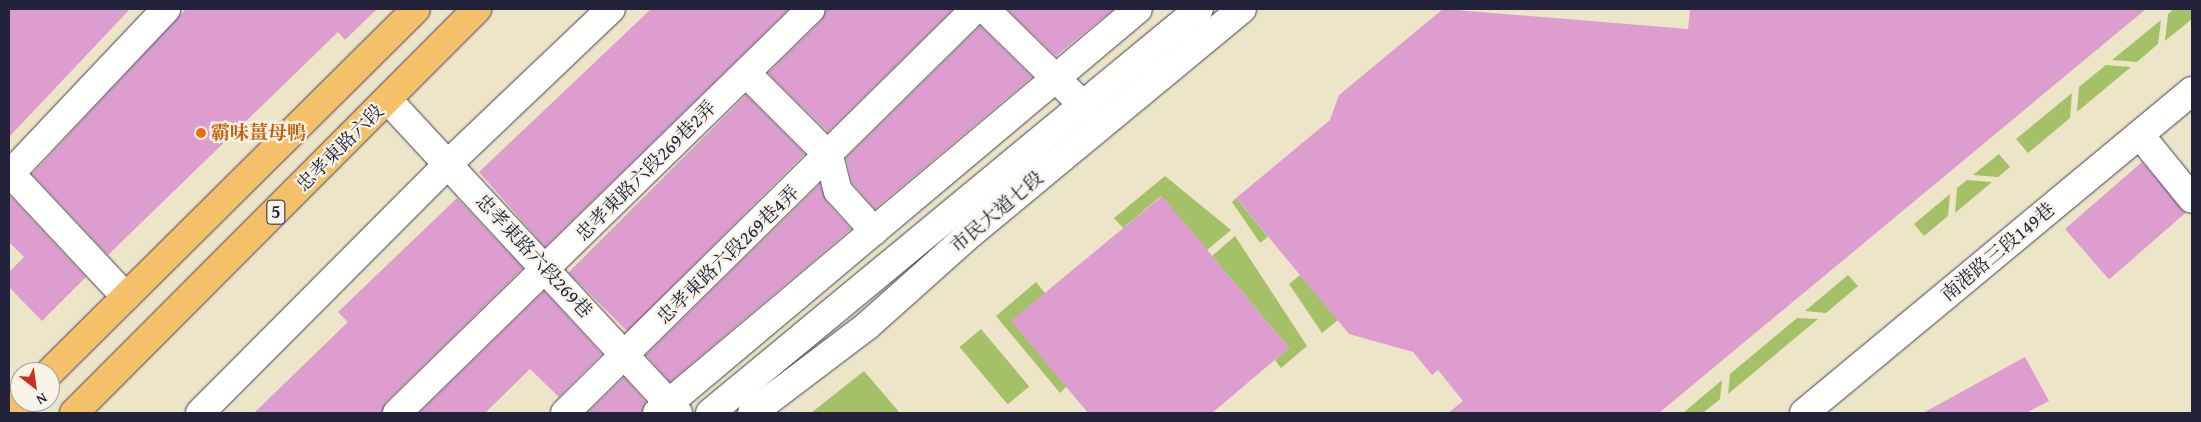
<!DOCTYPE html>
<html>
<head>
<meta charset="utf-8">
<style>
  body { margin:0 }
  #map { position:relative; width:2201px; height:422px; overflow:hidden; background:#ede5c8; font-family:"Gentium Book Plus","Noto Serif TC",serif }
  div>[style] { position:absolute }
  .green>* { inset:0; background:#a5c168; transform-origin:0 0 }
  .building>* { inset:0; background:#dd9ecf; transform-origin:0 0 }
  .roads { filter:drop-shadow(0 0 1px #403f50) drop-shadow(0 0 1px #403f50) }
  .minor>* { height:28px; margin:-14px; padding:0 14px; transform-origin:14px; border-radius:14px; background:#fff }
  .major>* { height:28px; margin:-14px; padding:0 14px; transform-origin:14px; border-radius:14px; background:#f4c16a }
  .dots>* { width:14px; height:14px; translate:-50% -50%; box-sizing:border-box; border:2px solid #f7f3e8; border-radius:50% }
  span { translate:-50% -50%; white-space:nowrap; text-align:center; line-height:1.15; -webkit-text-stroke:4.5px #f7f3e8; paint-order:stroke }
  .shield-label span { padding:1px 4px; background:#f7f3e8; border:1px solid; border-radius:4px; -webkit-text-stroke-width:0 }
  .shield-label { font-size:18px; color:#22223b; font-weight:700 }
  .food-label { font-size:19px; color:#c56008; font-weight:700 }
  .left { translate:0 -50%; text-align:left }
  .street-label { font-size:19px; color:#22223b }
  .frame { position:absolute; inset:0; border:10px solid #22223b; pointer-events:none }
  .north { position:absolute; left:10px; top:362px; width:50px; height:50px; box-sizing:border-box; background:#f7f3e8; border:1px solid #a29fa3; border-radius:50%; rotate:150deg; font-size:14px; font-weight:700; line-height:20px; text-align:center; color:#22223b }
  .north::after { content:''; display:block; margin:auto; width:18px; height:22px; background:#c8321e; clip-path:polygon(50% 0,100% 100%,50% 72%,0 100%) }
</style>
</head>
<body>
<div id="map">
  <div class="green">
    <i style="clip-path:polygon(2174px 9px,2191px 9px,2192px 19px,2165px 41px,2168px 14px)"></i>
    <i style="clip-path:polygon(2161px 20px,2158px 44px,2137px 62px,2112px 60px)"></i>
    <i style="clip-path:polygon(2106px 65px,2131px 67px,2077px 112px,2079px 87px)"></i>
    <i style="clip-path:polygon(2072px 93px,2070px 118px,2028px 153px,2016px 139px)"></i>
    <i style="clip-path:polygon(1999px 154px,2010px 167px,1998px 177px,1973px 175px)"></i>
    <i style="clip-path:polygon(1165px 176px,1231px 230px,1207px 250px,1161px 196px,1123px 228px,1114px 218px)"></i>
    <i style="clip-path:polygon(1967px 180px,1992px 182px,1955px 213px,1957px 188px)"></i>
    <i style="clip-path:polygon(1950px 194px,1948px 216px,1924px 236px,1914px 224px)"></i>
    <i style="clip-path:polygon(1236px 198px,1268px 237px,1260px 243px,1232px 202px)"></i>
    <i style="clip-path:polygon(1235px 236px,1307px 346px,1281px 368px,1275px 360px,1289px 348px,1212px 256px)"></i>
    <i style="clip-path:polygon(1300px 275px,1338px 320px,1322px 333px,1289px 284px)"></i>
    <i style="clip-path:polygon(1848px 275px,1858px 286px,1826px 313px,1805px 311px)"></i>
    <i style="clip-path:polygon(1036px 282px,1045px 293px,1066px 387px,1060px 393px,996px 316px)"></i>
    <i style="clip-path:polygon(1797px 318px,1818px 319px,1728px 394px,1730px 374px)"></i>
    <i style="left:981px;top:329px;width:75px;height:28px;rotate:50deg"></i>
    <i style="clip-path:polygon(864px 371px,900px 413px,811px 413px)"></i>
    <i style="clip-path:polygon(1722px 380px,1720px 399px,1703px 413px,1683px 413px)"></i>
  </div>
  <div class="building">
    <i style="clip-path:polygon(9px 9px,130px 9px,9px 137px)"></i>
    <i style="clip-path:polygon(186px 9px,377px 9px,345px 40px,338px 32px,108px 255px,32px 174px)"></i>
    <i style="clip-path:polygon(651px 9px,789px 9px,545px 247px,479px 172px)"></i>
    <i style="clip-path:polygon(826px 9px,953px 9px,828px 132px,768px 73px,822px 20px)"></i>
    <i style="clip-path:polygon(1007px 9px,1114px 9px,1056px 56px)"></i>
    <i style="clip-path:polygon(1443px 9px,1688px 29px,1690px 9px,2146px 9px,1659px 413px,1448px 413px,1463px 401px,1438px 370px,1432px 375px,1413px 352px,1349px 334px,1236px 198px,1330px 120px,1339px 95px)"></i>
    <i style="clip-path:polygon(980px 26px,1032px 77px,875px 209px,852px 183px,846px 158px)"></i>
    <i style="left:746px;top:95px;width:83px;height:251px;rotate:45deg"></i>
    <i style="left:2142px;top:162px;width:67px;height:102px;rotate:49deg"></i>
    <i style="clip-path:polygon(820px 184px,826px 201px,851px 229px,670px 382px,646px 355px)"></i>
    <i style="clip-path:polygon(9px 195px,86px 277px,42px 321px,9px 287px,9px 272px,24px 257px,9px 242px)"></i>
    <i style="clip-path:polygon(1162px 196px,1289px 348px,1212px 413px,1088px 413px,1011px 321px)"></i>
    <i style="clip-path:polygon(457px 198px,523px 268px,386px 402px,382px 413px,254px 413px,348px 322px,338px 312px)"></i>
    <i style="clip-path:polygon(544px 291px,602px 354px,559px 397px,530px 369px,485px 413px,419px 413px)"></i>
    <i style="clip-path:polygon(2025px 357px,2049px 401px,2026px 413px,1923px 413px)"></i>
    <i style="clip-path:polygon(624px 377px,646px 402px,642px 413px,587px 413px)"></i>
  </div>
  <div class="roads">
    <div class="minor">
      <i style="left:985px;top:9px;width:140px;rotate:44.4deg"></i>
      <i style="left:746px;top:73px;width:117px;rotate:45deg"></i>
      <i style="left:829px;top:156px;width:36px;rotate:76deg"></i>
      <i style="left:838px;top:191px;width:54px;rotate:48deg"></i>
      <i style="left:388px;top:100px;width:427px;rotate:47.2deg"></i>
      <i style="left:2140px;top:135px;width:82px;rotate:50.9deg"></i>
      <i style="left:9px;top:172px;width:171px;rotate:46.9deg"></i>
      <i style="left:11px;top:173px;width:226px;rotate:-46.6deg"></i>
      <i style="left:200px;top:413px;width:351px;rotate:-45.1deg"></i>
      <i style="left:448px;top:164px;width:225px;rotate:-43.6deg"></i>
      <i style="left:397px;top:413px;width:578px;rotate:-44.3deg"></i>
      <i style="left:565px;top:413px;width:576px;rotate:-44.58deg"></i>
      <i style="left:657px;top:413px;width:628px;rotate:-40.03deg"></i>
      <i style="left:710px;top:413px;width:634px;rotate:-39.56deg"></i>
      <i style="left:752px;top:413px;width:144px;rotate:-37.1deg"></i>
      <i style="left:867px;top:326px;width:138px;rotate:-41.8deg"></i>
      <i style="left:970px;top:234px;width:353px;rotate:-39.6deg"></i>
      <i style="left:1804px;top:413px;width:504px;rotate:-39.69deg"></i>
    </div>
    <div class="major">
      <i style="left:50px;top:372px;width:515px;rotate:-44.76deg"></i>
      <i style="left:9px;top:413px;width:16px;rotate:-45deg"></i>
      <i style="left:74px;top:413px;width:571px;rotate:-45.07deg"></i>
    </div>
  </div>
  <div class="dots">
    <i style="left:201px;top:133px;background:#e8710a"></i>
  </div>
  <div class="shield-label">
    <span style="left:276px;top:212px">5</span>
  </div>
  <div class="food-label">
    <span class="left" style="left:211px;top:133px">霸味薑母鴨</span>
  </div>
  <div class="street-label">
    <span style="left:340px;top:148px;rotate:-45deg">忠孝東路六段</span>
    <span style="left:646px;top:171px;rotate:-45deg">忠孝東路六段269巷2弄</span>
    <span style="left:997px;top:212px;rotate:-40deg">市民大道七段</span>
    <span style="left:1998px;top:252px;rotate:-40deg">南港路三段149巷</span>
    <span style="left:728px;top:255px;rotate:-44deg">忠孝東路六段269巷4弄</span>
    <span style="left:534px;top:256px;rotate:47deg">忠孝東路六段269巷</span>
  </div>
  <div class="frame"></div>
  <div class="north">N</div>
</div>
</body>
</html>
